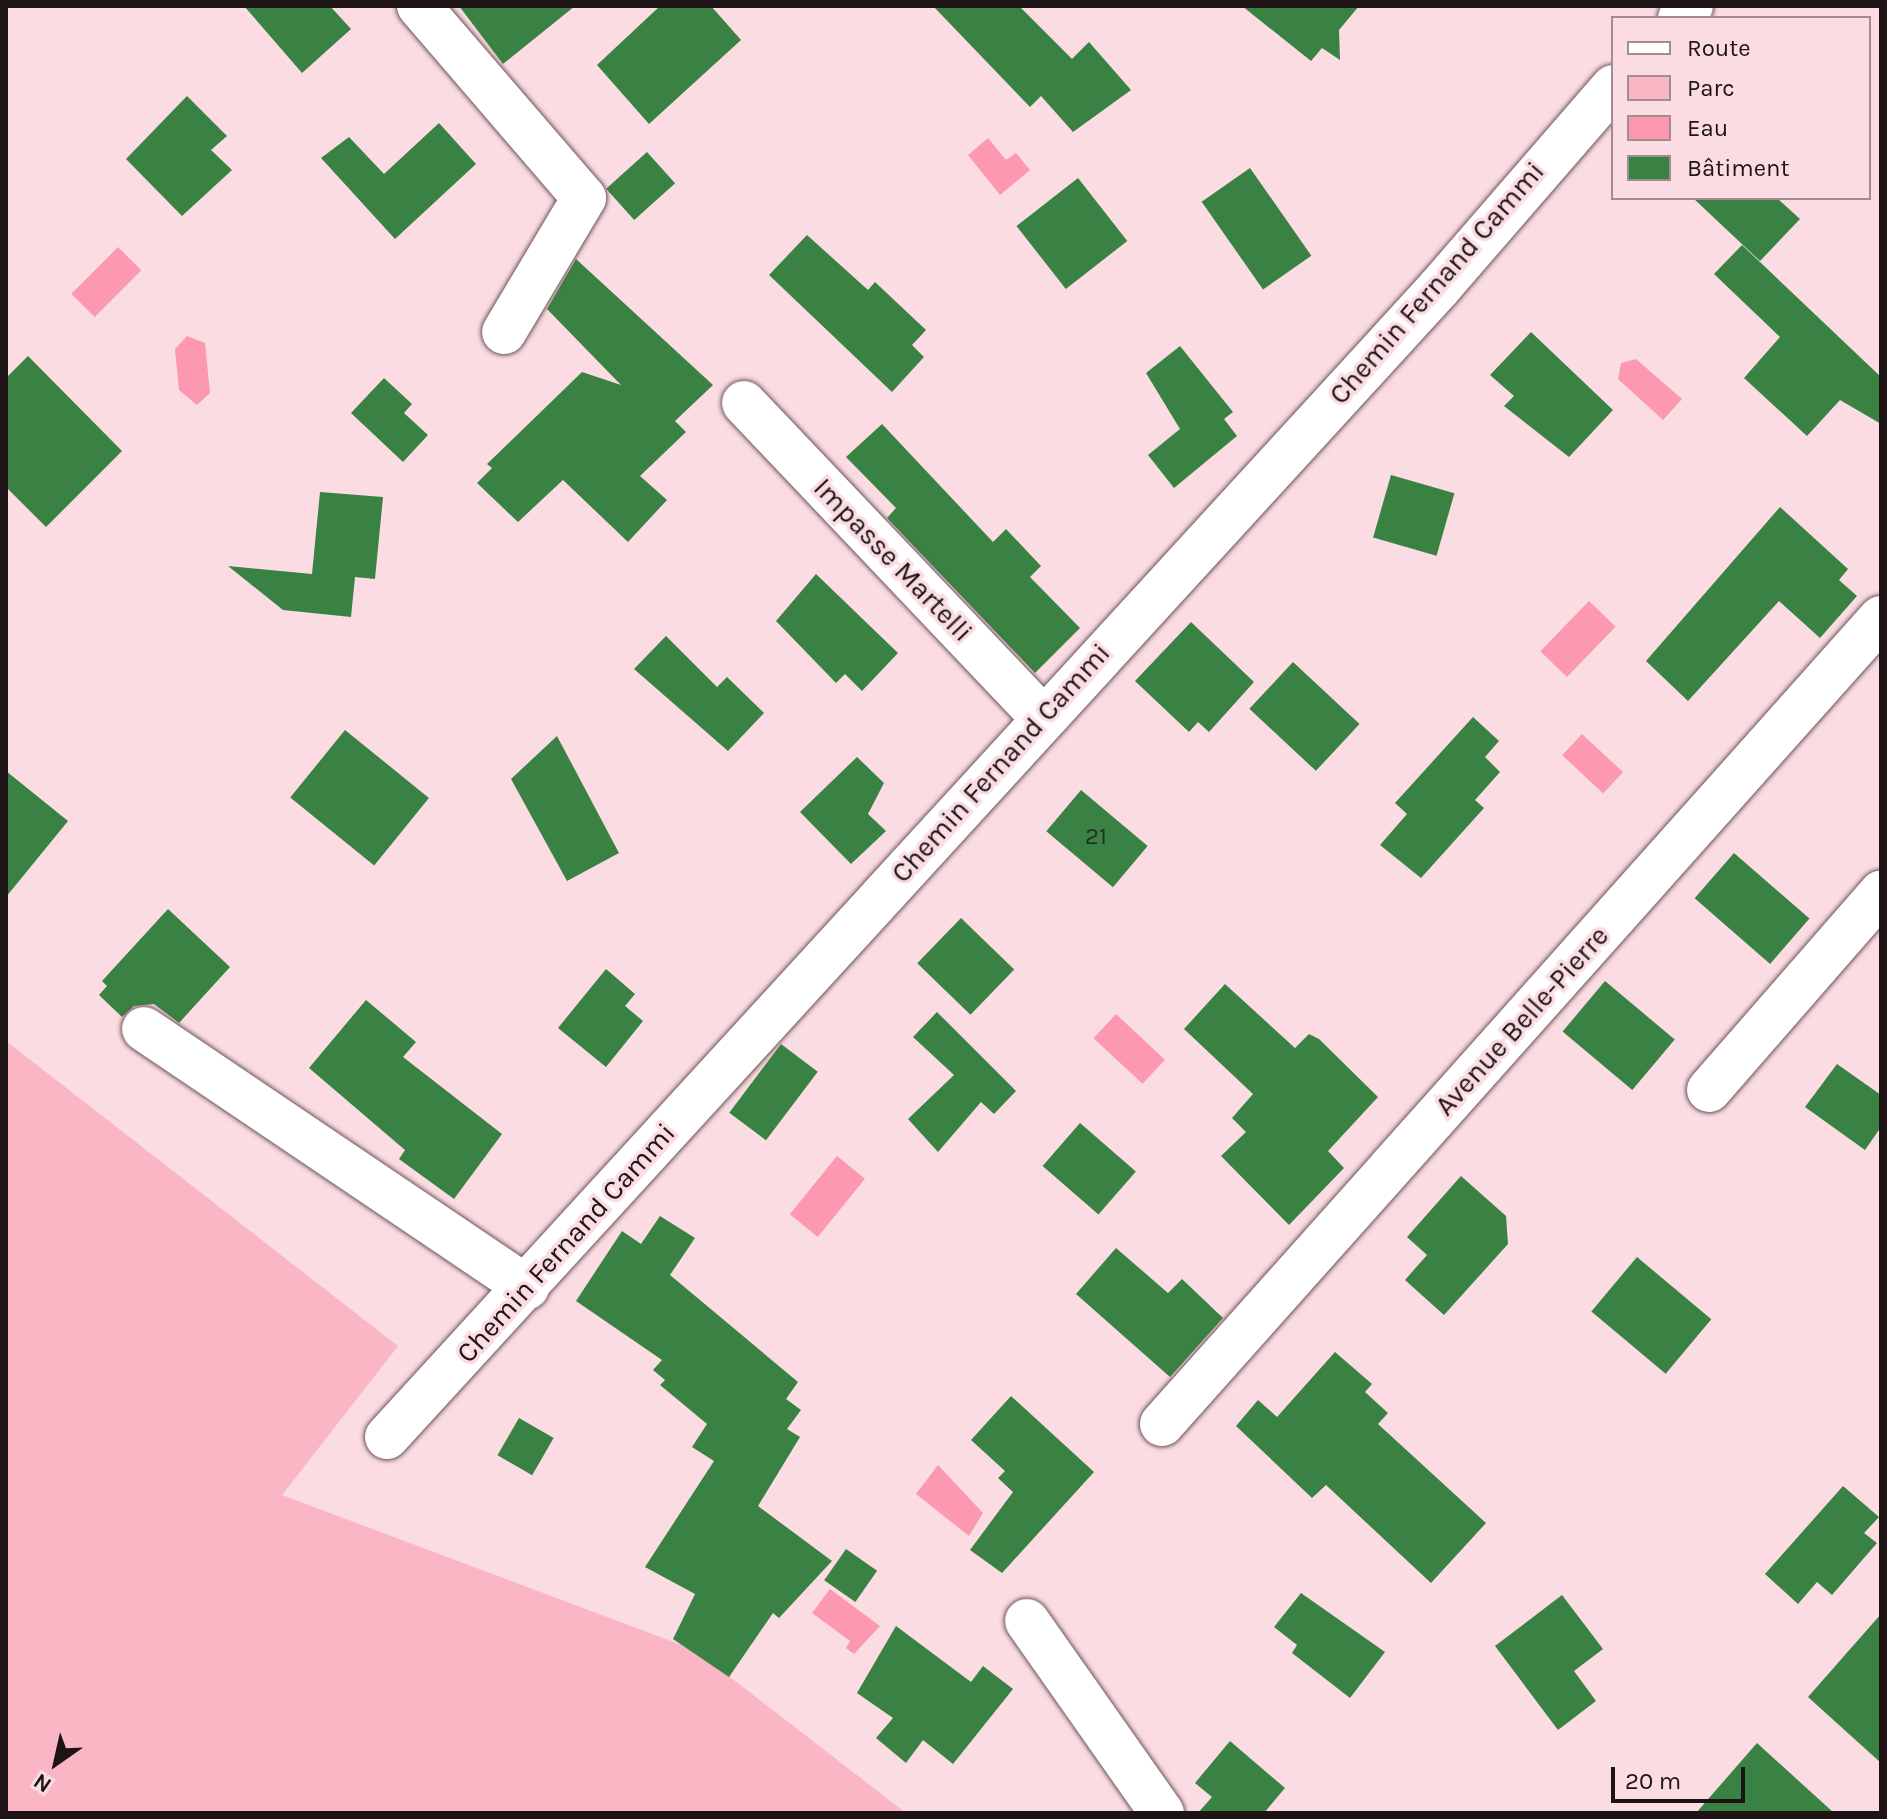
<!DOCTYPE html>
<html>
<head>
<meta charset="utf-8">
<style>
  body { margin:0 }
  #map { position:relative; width:1887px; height:1819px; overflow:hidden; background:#fadce2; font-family:Karla,sans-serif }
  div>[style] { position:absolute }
  .green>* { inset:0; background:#fbb6c5 }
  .water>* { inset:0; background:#fc99b1; transform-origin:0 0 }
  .building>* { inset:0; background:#3a8243; transform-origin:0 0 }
  .roads { filter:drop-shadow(0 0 2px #6d5459) drop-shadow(0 0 2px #6d5459) }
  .minor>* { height:44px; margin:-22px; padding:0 22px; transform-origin:22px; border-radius:22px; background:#fff }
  span { translate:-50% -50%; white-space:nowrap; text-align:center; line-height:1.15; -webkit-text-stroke:7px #fadce2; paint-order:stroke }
  .number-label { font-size:24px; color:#253021 }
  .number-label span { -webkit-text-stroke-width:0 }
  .street-label { font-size:28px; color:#1e1416 }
  .frame { position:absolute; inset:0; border:8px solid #1e1416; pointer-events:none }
  .legend { position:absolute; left:1611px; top:16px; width:260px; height:184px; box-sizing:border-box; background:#fadce2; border:2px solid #a28c90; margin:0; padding:10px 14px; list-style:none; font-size:24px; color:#1e1416 }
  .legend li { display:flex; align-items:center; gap:16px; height:40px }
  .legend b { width:40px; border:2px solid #a28c90 }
  .north { position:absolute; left:16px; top:1723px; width:80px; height:80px; -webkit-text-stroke:6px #fadce2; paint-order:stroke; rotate:214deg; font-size:22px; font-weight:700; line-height:32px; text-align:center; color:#1e1416 }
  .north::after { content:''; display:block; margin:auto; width:28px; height:36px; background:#1e1416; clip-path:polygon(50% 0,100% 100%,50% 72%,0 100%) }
  .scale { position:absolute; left:1611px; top:1767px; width:134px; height:36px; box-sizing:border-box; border:4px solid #1e1416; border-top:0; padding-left:10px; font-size:24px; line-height:28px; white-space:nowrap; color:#1e1416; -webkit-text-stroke:6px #fadce2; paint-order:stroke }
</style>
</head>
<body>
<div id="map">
  <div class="green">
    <i style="clip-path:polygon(6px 1041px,398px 1346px,282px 1495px,695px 1650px,906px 1813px,6px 1813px)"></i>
  </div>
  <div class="water">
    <i style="clip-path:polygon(988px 138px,1006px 160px,1016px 153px,1030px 170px,1000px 195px,968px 155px)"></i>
    <i style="left:118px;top:247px;width:33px;height:66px;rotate:45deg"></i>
    <i style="clip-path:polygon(187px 336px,205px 343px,210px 393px,197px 405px,179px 390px,175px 349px)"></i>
    <i style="clip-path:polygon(1636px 359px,1682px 399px,1663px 420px,1618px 379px,1621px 363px)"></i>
    <i style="left:1589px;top:601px;width:37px;height:70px;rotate:44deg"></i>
    <i style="left:1582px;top:734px;width:56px;height:29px;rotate:43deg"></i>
    <i style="left:1116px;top:1014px;width:67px;height:33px;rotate:43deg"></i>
    <i style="left:837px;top:1156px;width:36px;height:75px;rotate:39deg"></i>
    <i style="clip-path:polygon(938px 1465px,983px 1513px,969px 1536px,916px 1494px)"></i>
    <i style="clip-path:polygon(830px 1589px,880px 1626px,854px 1654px,846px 1648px,850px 1641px,812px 1613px)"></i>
  </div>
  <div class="building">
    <i style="clip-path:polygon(244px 6px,330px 6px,351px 29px,302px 73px)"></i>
    <i style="clip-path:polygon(459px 6px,575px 6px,503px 64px)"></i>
    <i style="clip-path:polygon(660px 6px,711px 6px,741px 40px,649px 124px,597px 65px)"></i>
    <i style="clip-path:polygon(933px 6px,1019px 6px,1072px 59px,1089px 42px,1131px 90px,1073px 132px,1041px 96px,1030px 107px)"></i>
    <i style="clip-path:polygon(1242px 6px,1359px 6px,1339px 30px,1340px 60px,1322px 48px,1311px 61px)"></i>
    <i style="clip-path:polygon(187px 96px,227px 136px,211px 150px,232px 170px,182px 216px,126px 159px)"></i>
    <i style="clip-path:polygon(439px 123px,476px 164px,395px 239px,321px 158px,349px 137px,384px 174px)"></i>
    <i style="left:647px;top:152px;width:42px;height:55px;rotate:48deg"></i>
    <i style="left:1250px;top:168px;width:107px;height:59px;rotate:55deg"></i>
    <i style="left:1078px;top:178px;width:80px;height:78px;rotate:52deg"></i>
    <i style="clip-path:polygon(1693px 198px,1777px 198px,1800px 219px,1760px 261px)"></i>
    <i style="clip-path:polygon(807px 235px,868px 290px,875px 282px,926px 330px,912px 345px,924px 357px,892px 392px,769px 275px)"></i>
    <i style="clip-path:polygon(1742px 245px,1881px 377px,1881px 424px,1840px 400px,1807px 436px,1744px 378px,1780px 337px,1714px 274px)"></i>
    <i style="clip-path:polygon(576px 259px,713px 385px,675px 421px,686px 432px,640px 476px,667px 500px,628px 542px,563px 480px,518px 522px,477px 483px,492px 468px,487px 464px,582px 372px,621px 385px,547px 309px)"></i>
    <i style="clip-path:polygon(1531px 332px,1613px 410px,1569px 457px,1504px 406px,1514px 396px,1490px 375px)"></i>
    <i style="clip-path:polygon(1180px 346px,1233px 412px,1224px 419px,1237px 436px,1174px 488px,1148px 455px,1180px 429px,1146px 373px)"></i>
    <i style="clip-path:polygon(28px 356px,122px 451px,46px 527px,6px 487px,6px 378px)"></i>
    <i style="clip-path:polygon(384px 378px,412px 404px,404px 413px,428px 435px,403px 462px,351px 413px)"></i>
    <i style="clip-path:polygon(882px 424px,993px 542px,1006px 529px,1041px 566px,1030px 577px,1080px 628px,1035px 673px,887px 518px,896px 508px,846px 457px)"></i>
    <i style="left:1391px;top:475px;width:66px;height:65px;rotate:16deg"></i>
    <i style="clip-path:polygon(320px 492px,383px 497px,375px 579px,355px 577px,351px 617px,283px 610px,228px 566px,312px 574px)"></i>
    <i style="clip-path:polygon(1780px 507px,1848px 569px,1839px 580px,1857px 596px,1820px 638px,1779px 601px,1688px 701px,1646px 661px)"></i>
    <i style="clip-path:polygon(816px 574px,898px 653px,862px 691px,845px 674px,836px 683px,776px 621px)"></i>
    <i style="clip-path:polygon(1191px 622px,1254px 682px,1209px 732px,1198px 722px,1189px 732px,1135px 681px)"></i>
    <i style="clip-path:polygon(666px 636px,717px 687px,727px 677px,764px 713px,728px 751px,634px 669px)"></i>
    <i style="left:1293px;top:662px;width:91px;height:64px;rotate:43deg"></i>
    <i style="clip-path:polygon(1473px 717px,1499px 741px,1485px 757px,1500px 772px,1475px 800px,1484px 808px,1421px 878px,1380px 845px,1407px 814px,1395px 803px)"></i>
    <i style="left:345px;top:730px;width:108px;height:87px;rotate:39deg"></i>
    <i style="clip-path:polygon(557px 736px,619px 853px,567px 881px,511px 779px)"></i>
    <i style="clip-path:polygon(857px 757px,884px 783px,868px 814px,886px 831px,851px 864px,800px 812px)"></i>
    <i style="clip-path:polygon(6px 771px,68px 821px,6px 897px)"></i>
    <i style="left:1081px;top:790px;width:87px;height:54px;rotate:40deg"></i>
    <i style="left:1734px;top:853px;width:100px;height:60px;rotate:41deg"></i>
    <i style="clip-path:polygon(168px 909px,230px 967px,179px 1023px,154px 1004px,134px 1006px,122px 1017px,99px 995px,107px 986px,102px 981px)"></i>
    <i style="left:961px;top:918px;width:74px;height:63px;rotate:44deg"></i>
    <i style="clip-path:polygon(606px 969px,635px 994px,625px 1006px,643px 1021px,606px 1067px,558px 1028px)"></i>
    <i style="left:1605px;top:981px;width:91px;height:66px;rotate:40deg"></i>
    <i style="clip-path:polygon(1225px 984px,1295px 1048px,1309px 1034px,1319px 1039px,1378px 1097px,1328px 1151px,1344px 1168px,1289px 1225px,1221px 1156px,1246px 1132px,1232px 1118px,1253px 1094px,1184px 1029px)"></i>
    <i style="clip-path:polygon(366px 1000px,416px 1042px,403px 1057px,502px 1134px,454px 1199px,399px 1159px,405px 1150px,309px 1068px)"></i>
    <i style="clip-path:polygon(937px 1012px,1016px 1091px,994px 1114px,981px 1102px,938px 1152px,908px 1119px,954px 1075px,913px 1037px)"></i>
    <i style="left:781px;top:1044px;width:46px;height:86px;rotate:37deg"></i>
    <i style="clip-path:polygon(1837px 1064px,1881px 1095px,1881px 1127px,1865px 1150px,1805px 1107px)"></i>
    <i style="left:1080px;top:1123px;width:74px;height:57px;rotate:41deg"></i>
    <i style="clip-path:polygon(1461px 1176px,1506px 1216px,1508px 1244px,1444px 1315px,1405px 1280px,1427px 1255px,1407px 1237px)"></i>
    <i style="clip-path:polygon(660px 1216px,695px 1238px,670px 1275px,798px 1382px,786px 1399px,801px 1410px,787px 1429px,800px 1437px,758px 1506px,832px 1561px,779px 1618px,773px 1613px,729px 1677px,673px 1639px,695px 1594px,645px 1567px,714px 1461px,692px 1447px,707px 1424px,660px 1385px,665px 1380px,653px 1370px,662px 1360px,576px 1301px,622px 1231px,641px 1244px)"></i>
    <i style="clip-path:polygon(1116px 1248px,1168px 1293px,1182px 1279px,1223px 1318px,1170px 1377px,1076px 1294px)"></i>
    <i style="left:1637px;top:1257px;width:97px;height:71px;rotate:40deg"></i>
    <i style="clip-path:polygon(1335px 1352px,1372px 1384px,1365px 1392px,1388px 1413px,1378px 1424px,1486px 1523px,1431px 1583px,1326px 1485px,1312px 1498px,1236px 1426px,1258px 1400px,1277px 1417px)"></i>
    <i style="clip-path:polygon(1011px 1396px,1094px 1472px,1002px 1573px,970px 1550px,1013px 1492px,998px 1478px,1005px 1471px,971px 1440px)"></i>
    <i style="left:519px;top:1418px;width:40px;height:43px;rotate:30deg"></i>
    <i style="clip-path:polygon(1843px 1486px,1879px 1517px,1864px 1533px,1877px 1543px,1832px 1595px,1817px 1582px,1798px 1604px,1765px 1574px)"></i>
    <i style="left:846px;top:1549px;width:38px;height:38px;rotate:35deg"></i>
    <i style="clip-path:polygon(1301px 1593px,1385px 1652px,1350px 1698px,1292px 1653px,1297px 1645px,1274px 1627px)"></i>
    <i style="clip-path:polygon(1562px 1595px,1603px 1649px,1574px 1671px,1596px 1701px,1558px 1730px,1495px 1646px)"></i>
    <i style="clip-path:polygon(1881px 1614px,1881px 1763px,1808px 1697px)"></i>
    <i style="clip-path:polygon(896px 1626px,971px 1682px,983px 1666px,1013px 1689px,953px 1764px,923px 1740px,906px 1763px,876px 1738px,893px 1718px,857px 1693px)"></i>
    <i style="clip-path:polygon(1230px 1741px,1285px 1788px,1264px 1813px,1198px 1813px,1212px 1797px,1195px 1783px)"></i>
    <i style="clip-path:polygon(1757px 1743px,1834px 1813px,1696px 1813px)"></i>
  </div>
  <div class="roads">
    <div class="minor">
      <i style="left:419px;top:6px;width:253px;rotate:49.3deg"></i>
      <i style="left:584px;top:198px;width:156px;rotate:120.8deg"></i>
      <i style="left:1680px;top:18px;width:16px;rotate:-47deg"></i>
      <i style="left:744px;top:403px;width:433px;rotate:46.5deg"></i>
      <i style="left:144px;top:1029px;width:462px;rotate:34deg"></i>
      <i style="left:1709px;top:1090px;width:262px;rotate:-48.9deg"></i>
      <i style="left:1162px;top:1424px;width:1080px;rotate:-48.27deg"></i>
      <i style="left:387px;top:1437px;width:1558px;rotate:-47.52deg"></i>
      <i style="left:1439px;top:288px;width:266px;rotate:-49.1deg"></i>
      <i style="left:1027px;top:1621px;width:235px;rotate:54.9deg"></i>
    </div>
  </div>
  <div class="number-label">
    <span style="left:1096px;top:837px">21</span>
  </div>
  <div class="street-label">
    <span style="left:1437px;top:283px;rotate:-49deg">Chemin Fernand Cammi</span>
    <span style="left:893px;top:560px;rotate:46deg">Impasse Martelli</span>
    <span style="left:1001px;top:763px;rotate:-48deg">Chemin Fernand Cammi</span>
    <span style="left:1522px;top:1021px;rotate:-48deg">Avenue Belle-Pierre</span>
    <span style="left:566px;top:1243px;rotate:-48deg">Chemin Fernand Cammi</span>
  </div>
  <div class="frame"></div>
  <ul class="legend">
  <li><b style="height:10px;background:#fff"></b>Route</li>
  <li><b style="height:22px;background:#fbb6c5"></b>Parc</li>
  <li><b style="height:22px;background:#fc99b1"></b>Eau</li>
  <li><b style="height:22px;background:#3a8243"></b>Bâtiment</li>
  </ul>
  <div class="north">N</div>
  <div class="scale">20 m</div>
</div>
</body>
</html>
